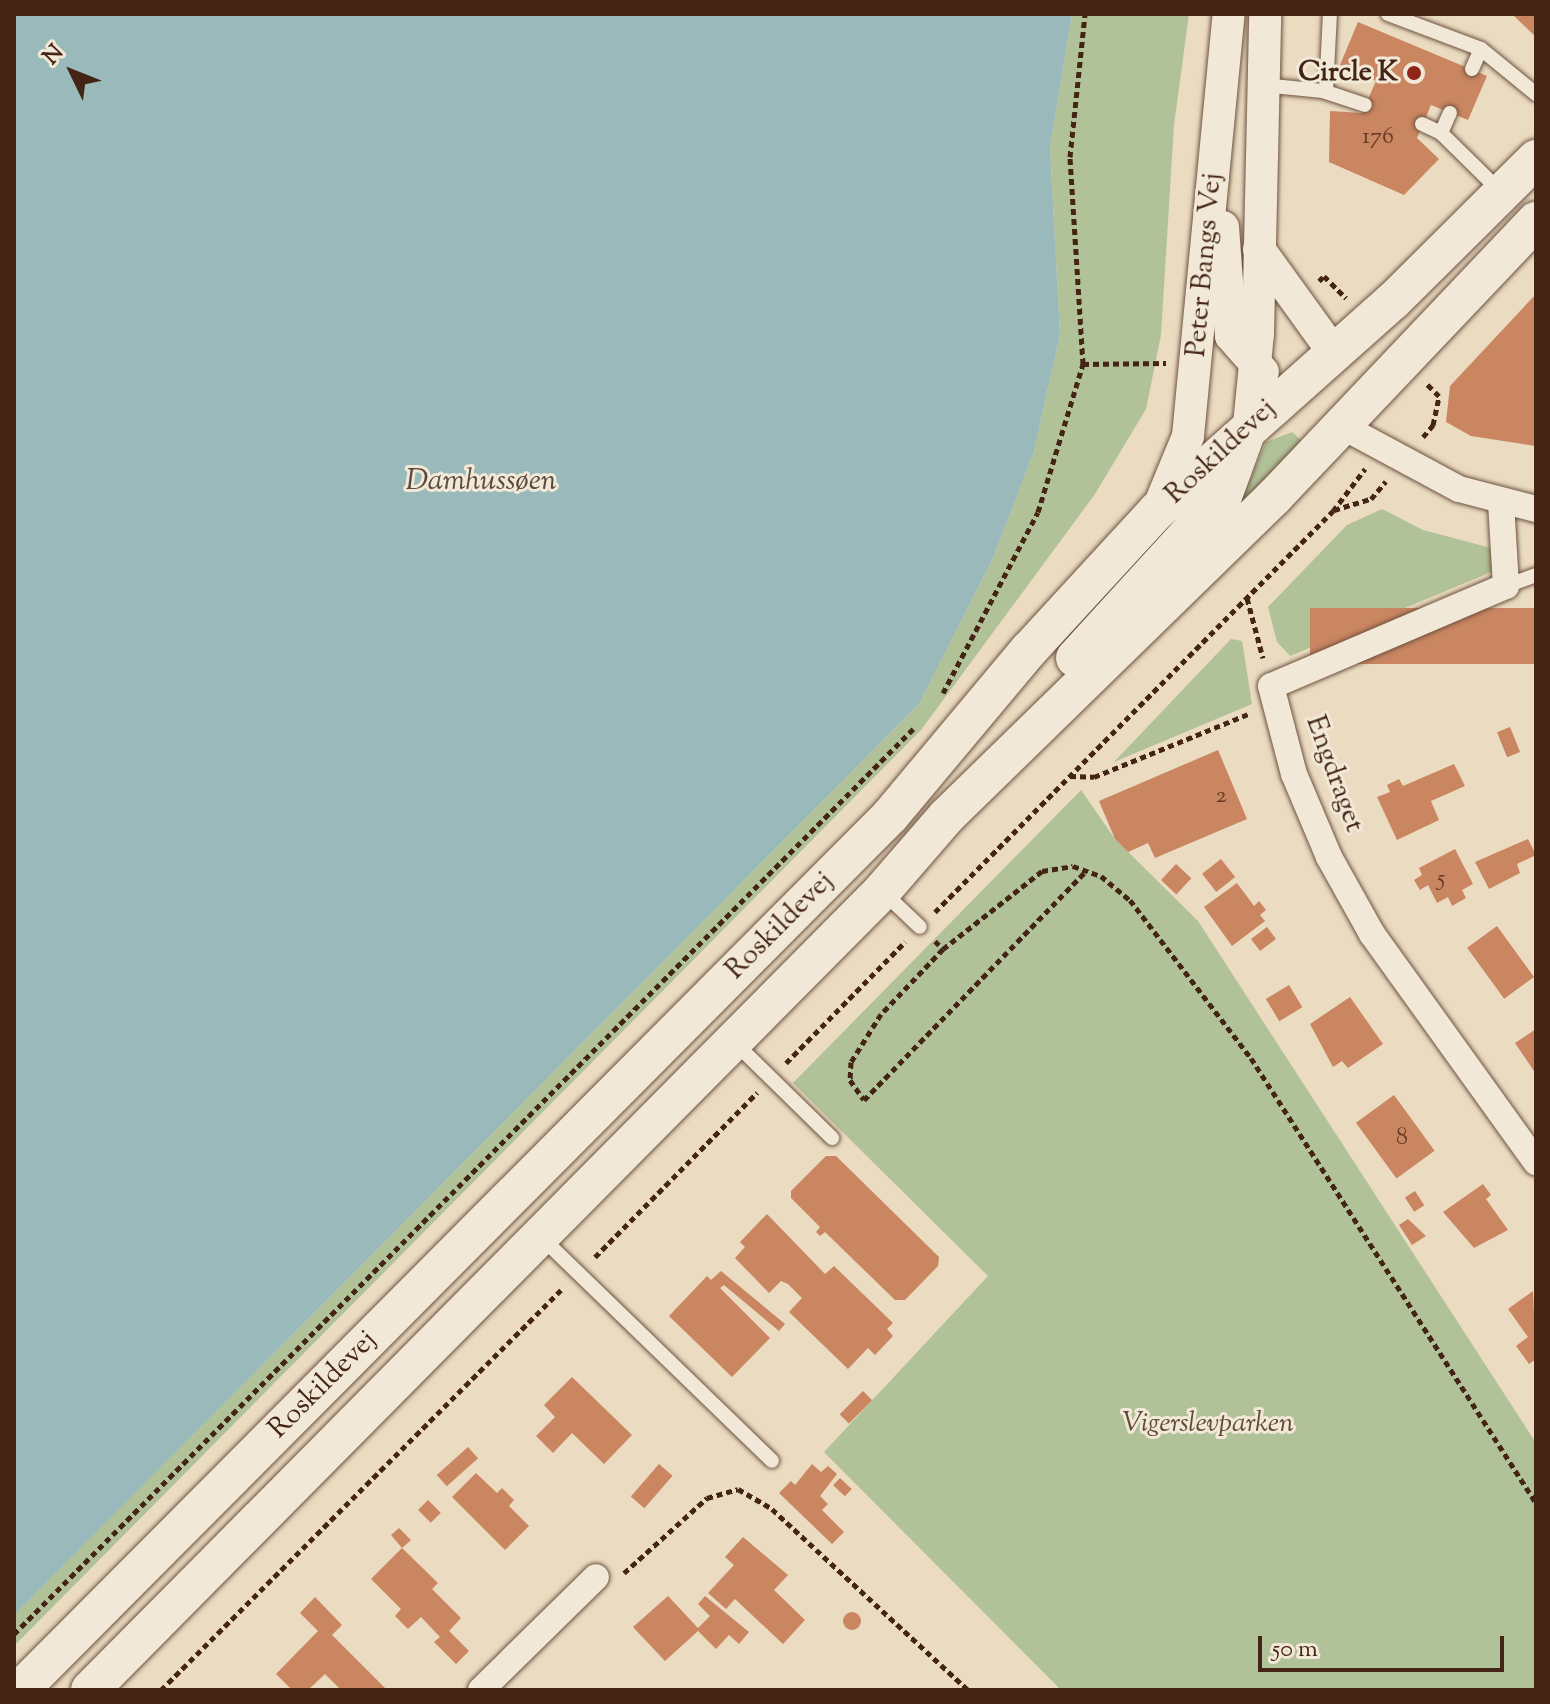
<!DOCTYPE html>
<html>
<head>
<meta charset="utf-8">
<style>
  body { margin:0 }
  #map { position:relative; width:1550px; height:1704px; overflow:hidden; background:#eadbc1; font-family:"Sorts Mill Goudy",serif }
  div>[style] { position:absolute }
  .green>* { inset:0; background:#b1c198 }
  .water>* { inset:0; background:#9ab9ba }
  .building>* { inset:0; background:#ca8561; transform-origin:0 0 }
  .round { border-radius:50% }
  .path>* { height:5px; margin-top:-2.5px; transform-origin:0; background:repeating-linear-gradient(90deg,#442414 0 6px,transparent 0 10px) }
  .roads { filter:drop-shadow(0 0 2px #6e523f) drop-shadow(0 0 2px #6e523f) }
  .service>* { height:14px; margin:-7px; padding:0 7px; transform-origin:7px; border-radius:7px; background:#f1e8d7 }
  .minor>* { height:26px; margin:-13px; padding:0 13px; transform-origin:13px; border-radius:13px; background:#f1e8d7 }
  .tertiary>* { height:32px; margin:-16px; padding:0 16px; transform-origin:16px; border-radius:16px; background:#f1e8d7 }
  .secondary>* { height:38px; margin:-19px; padding:0 19px; transform-origin:19px; border-radius:19px; background:#f1e8d7 }
  .dots>* { width:22px; height:22px; translate:-50% -50%; box-sizing:border-box; border:4px solid #f1e8d7; border-radius:50% }
  span { translate:-50% -50%; white-space:nowrap; text-align:center; line-height:1.15; -webkit-text-stroke:6px #f1e8d7; paint-order:stroke }
  .number-label { font-size:24px; color:#663c27 }
  .number-label span { -webkit-text-stroke-width:0 }
  .poi-label { font-size:28px; color:#442414; font-weight:700 }
  .right { translate:-100% -50%; text-align:right }
  .street-label { font-size:28px; color:#442414 }
  .park-label { font-size:28px; color:#5f4b35; font-style:italic }
  .water-label { font-size:30px; color:#5a493e; font-style:italic }
  .frame { position:absolute; inset:0; border:16px solid #442414; pointer-events:none }
  .north { position:absolute; left:32px; top:32px; width:80px; height:80px; -webkit-text-stroke:6px #f1e8d7; paint-order:stroke; rotate:313deg; font-size:22px; font-weight:700; line-height:32px; text-align:center; color:#442414 }
  .north::after { content:''; display:block; margin:auto; width:28px; height:36px; background:#442414; clip-path:polygon(50% 0,100% 100%,50% 72%,0 100%) }
  .scale { position:absolute; left:1258px; top:1636px; width:246px; height:36px; box-sizing:border-box; border:4px solid #442414; border-top:0; padding-left:10px; font-size:24px; line-height:28px; white-space:nowrap; color:#442414; -webkit-text-stroke:6px #f1e8d7; paint-order:stroke }
</style>
</head>
<body>
<div id="map">
  <div class="green">
    <i style="clip-path:polygon(1072px 14px,1189px 14px,1174px 125px,1161px 335px,1146px 409px,1095px 494px,921px 730px,14px 1646px,14px 1615px,919px 704px,994px 556px,1034px 451px,1060px 335px,1050px 147px)"></i>
    <i style="clip-path:polygon(1292px 432px,1302px 441px,1237px 511px,1266px 442px)"></i>
    <i style="clip-path:polygon(1382px 509px,1423px 530px,1491px 548px,1496px 570px,1290px 656px,1277px 642px,1268px 607px,1347px 525px)"></i>
    <i style="clip-path:polygon(1231px 639px,1242px 641px,1252px 704px,1114px 762px)"></i>
    <i style="clip-path:polygon(1081px 790px,1115px 839px,1198px 921px,1536px 1443px,1536px 1690px,1061px 1690px,824px 1452px,988px 1276px,793px 1083px)"></i>
  </div>
  <div class="water">
    <i style="clip-path:polygon(14px 14px,1072px 14px,1050px 147px,1060px 335px,1034px 451px,994px 556px,919px 704px,14px 1615px)"></i>
  </div>
  <div class="building">
    <i style="clip-path:polygon(1512px 14px,1536px 14px,1536px 37px)"></i>
    <i style="clip-path:polygon(1358px 22px,1487px 76px,1468px 120px,1431px 105px,1417px 138px,1439px 159px,1404px 195px,1329px 162px,1330px 111px,1362px 113px,1376px 81px,1340px 65px)"></i>
    <i style="clip-path:polygon(1536px 294px,1536px 446px,1471px 436px,1446px 422px,1450px 386px)"></i>
    <i style="left:1536px;top:608px;width:56px;height:226px;rotate:90deg"></i>
    <i style="left:1510px;top:727px;width:27px;height:14px;rotate:68deg"></i>
    <i style="clip-path:polygon(1218px 750px,1247px 819px,1155px 858px,1148px 843px,1128px 852px,1115px 839px,1099px 801px)"></i>
    <i style="clip-path:polygon(1454px 764px,1465px 786px,1431px 801px,1439px 820px,1397px 840px,1377px 797px,1390px 792px,1387px 785px,1399px 779px,1403px 786px)"></i>
    <i style="clip-path:polygon(1528px 839px,1536px 855px,1517px 864px,1520px 873px,1489px 889px,1475px 862px)"></i>
    <i style="clip-path:polygon(1455px 849px,1473px 884px,1462px 890px,1466px 898px,1452px 906px,1448px 897px,1437px 903px,1428px 885px,1420px 890px,1414px 880px,1422px 875px,1419px 868px)"></i>
    <i style="left:1221px;top:859px;width:23px;height:24px;rotate:52deg"></i>
    <i style="left:1176px;top:864px;width:21px;height:22px;rotate:43deg"></i>
    <i style="clip-path:polygon(1237px 883px,1254px 906px,1259px 901px,1266px 910px,1260px 915px,1265px 921px,1232px 946px,1204px 907px)"></i>
    <i style="left:1497px;top:926px;width:63px;height:37px;rotate:54deg"></i>
    <i style="left:1267px;top:927px;width:15px;height:20px;rotate:53deg"></i>
    <i style="left:1289px;top:985px;width:26px;height:27px;rotate:59deg"></i>
    <i style="clip-path:polygon(1350px 997px,1383px 1044px,1348px 1068px,1342px 1061px,1333px 1067px,1310px 1024px)"></i>
    <i style="clip-path:polygon(1536px 1029px,1536px 1074px,1515px 1043px)"></i>
    <i style="left:1394px;top:1095px;width:69px;height:47px;rotate:54deg"></i>
    <i style="clip-path:polygon(826px 1156px,836px 1156px,939px 1257px,938px 1266px,905px 1300px,895px 1300px,825px 1232px,820px 1236px,816px 1232px,820px 1227px,791px 1198px,791px 1191px)"></i>
    <i style="clip-path:polygon(1483px 1184px,1491px 1195px,1486px 1199px,1508px 1230px,1474px 1248px,1443px 1212px)"></i>
    <i style="left:1415px;top:1191px;width:17px;height:12px;rotate:57deg"></i>
    <i style="clip-path:polygon(767px 1214px,825px 1274px,834px 1266px,893px 1323px,887px 1329px,893px 1336px,875px 1355px,868px 1348px,848px 1369px,789px 1312px,802px 1298px,788px 1284px,781px 1281px,769px 1293px,735px 1258px,745px 1247px,740px 1242px)"></i>
    <i style="clip-path:polygon(1408px 1219px,1426px 1236px,1412px 1245px,1399px 1225px)"></i>
    <i style="clip-path:polygon(721px 1271px,785px 1324px,779px 1331px,724px 1285px,720px 1288px,770px 1338px,732px 1377px,669px 1316px,707px 1276px,711px 1280px)"></i>
    <i style="clip-path:polygon(1533px 1291px,1536px 1359px,1529px 1364px,1516px 1346px,1528px 1337px,1508px 1309px)"></i>
    <i style="clip-path:polygon(572px 1377px,632px 1435px,604px 1464px,572px 1433px,553px 1453px,536px 1436px,555px 1417px,544px 1405px)"></i>
    <i style="left:863px;top:1391px;width:13px;height:33px;rotate:45deg"></i>
    <i style="left:468px;top:1447px;width:15px;height:42px;rotate:48deg"></i>
    <i style="left:659px;top:1464px;width:18px;height:43px;rotate:41deg"></i>
    <i style="clip-path:polygon(812px 1464px,821px 1472px,828px 1466px,837px 1474px,820px 1496px,828px 1504px,822px 1510px,844px 1532px,832px 1544px,779px 1493px,791px 1481px,795px 1485px)"></i>
    <i style="clip-path:polygon(476px 1473px,497px 1493px,502px 1488px,514px 1500px,509px 1506px,529px 1526px,505px 1550px,452px 1497px)"></i>
    <i style="left:840px;top:1478px;width:16px;height:10px;rotate:43deg"></i>
    <i style="left:428px;top:1500px;width:18px;height:14px;rotate:45deg"></i>
    <i style="clip-path:polygon(399px 1528px,411px 1540px,402px 1548px,438px 1583px,432px 1589px,461px 1618px,449px 1631px,469px 1651px,456px 1664px,434px 1642px,440px 1637px,421px 1617px,408px 1629px,395px 1616px,401px 1609px,371px 1579px,402px 1548px,391px 1535px)"></i>
    <i style="clip-path:polygon(743px 1537px,788px 1575px,774px 1590px,805px 1620px,783px 1644px,735px 1599px,726px 1609px,708px 1593px,734px 1565px,725px 1557px)"></i>
    <i style="clip-path:polygon(668px 1596px,698px 1628px,710px 1616px,698px 1604px,705px 1596px,749px 1632px,739px 1644px,729px 1635px,716px 1649px,698px 1631px,665px 1661px,633px 1627px)"></i>
    <i style="clip-path:polygon(315px 1597px,342px 1625px,332px 1635px,387px 1690px,341px 1690px,325px 1674px,308px 1690px,292px 1690px,276px 1674px,318px 1631px,300px 1613px)"></i>
    <i class="round" style="left:843px;top:1612px;width:18px;height:18px"></i>
  </div>
  <div class="path">
    <i style="left:1319px;top:281px;width:7px;rotate:-45deg"></i>
    <i style="left:1324px;top:276px;width:31px;rotate:45deg"></i>
    <i style="left:1083px;top:364px;width:83px;rotate:-0.7deg"></i>
    <i style="left:1423px;top:437px;width:16px;rotate:-50deg"></i>
    <i style="left:1433px;top:425px;width:30px;rotate:-78deg"></i>
    <i style="left:1439px;top:396px;width:17px;rotate:-135deg"></i>
    <i style="left:1334px;top:510px;width:39px;rotate:-17deg"></i>
    <i style="left:1371px;top:499px;width:23px;rotate:-50deg"></i>
    <i style="left:1247px;top:598px;width:62px;rotate:75.1deg"></i>
    <i style="left:943px;top:693px;width:204px;rotate:-62.3deg"></i>
    <i style="left:1038px;top:512px;width:155px;rotate:-73.1deg"></i>
    <i style="left:1083px;top:364px;width:207px;rotate:-93.6deg"></i>
    <i style="left:1070px;top:157px;width:144px;rotate:-84deg"></i>
    <i style="left:1070px;top:776px;width:24px;rotate:2deg"></i>
    <i style="left:1094px;top:777px;width:166px;rotate:-22.2deg"></i>
    <i style="left:935px;top:912px;width:565px;rotate:-45.22deg"></i>
    <i style="left:1333px;top:511px;width:53px;rotate:-52.7deg"></i>
    <i style="left:935px;top:941px;width:11px;rotate:45deg"></i>
    <i style="left:943px;top:949px;width:126px;rotate:-38.2deg"></i>
    <i style="left:1042px;top:871px;width:31px;rotate:-9deg"></i>
    <i style="left:1073px;top:866px;width:30px;rotate:20deg"></i>
    <i style="left:1101px;top:876px;width:38px;rotate:40deg"></i>
    <i style="left:1130px;top:900px;width:199px;rotate:52.6deg"></i>
    <i style="left:1251px;top:1058px;width:528px;rotate:57.36deg"></i>
    <i style="left:943px;top:949px;width:90px;rotate:133.6deg"></i>
    <i style="left:881px;top:1014px;width:57px;rotate:122deg"></i>
    <i style="left:851px;top:1062px;width:18px;rotate:93deg"></i>
    <i style="left:850px;top:1080px;width:24px;rotate:55deg"></i>
    <i style="left:864px;top:1100px;width:319px;rotate:-45.9deg"></i>
    <i style="left:786px;top:1063px;width:170px;rotate:-45.5deg"></i>
    <i style="left:595px;top:1257px;width:231px;rotate:-45.4deg"></i>
    <i style="left:624px;top:1573px;width:112px;rotate:-42.1deg"></i>
    <i style="left:707px;top:1498px;width:32px;rotate:-16deg"></i>
    <i style="left:738px;top:1489px;width:39px;rotate:30deg"></i>
    <i style="left:772px;top:1509px;width:267px;rotate:42.7deg"></i>
    <i style="left:14px;top:1634px;width:1276px;rotate:-45.19deg"></i>
    <i style="left:161px;top:1690px;width:567px;rotate:-45deg"></i>
  </div>
  <div class="roads">
    <div class="service">
      <i style="left:1388px;top:14px;width:99px;rotate:20.6deg"></i>
      <i style="left:1481px;top:49px;width:71px;rotate:39.3deg"></i>
      <i style="left:1472px;top:69px;width:22px;rotate:-66deg"></i>
      <i style="left:1263px;top:85px;width:60px;rotate:5.7deg"></i>
      <i style="left:1323px;top:91px;width:44px;rotate:18.4deg"></i>
      <i style="left:1326px;top:92px;width:78px;rotate:-87.1deg"></i>
      <i style="left:1422px;top:124px;width:21px;rotate:25deg"></i>
      <i style="left:1441px;top:133px;width:83px;rotate:44.5deg"></i>
      <i style="left:1441px;top:133px;width:22px;rotate:-66deg"></i>
      <i style="left:1506px;top:586px;width:32px;rotate:-20deg"></i>
      <i style="left:882px;top:891px;width:52px;rotate:43.5deg"></i>
      <i style="left:735px;top:1043px;width:136px;rotate:44.4deg"></i>
      <i style="left:540px;top:1236px;width:323px;rotate:44.1deg"></i>
    </div>
    <div class="minor">
      <i style="left:1340px;top:425px;width:135px;rotate:28.3deg"></i>
      <i style="left:1459px;top:489px;width:80px;rotate:14.6deg"></i>
      <i style="left:1501px;top:502px;width:84px;rotate:86.6deg"></i>
      <i style="left:1506px;top:586px;width:255px;rotate:156.9deg"></i>
      <i style="left:1271px;top:686px;width:91px;rotate:75.4deg"></i>
      <i style="left:1294px;top:774px;width:90px;rotate:67.1deg"></i>
      <i style="left:1329px;top:857px;width:88px;rotate:60.8deg"></i>
      <i style="left:1372px;top:934px;width:281px;rotate:54.3deg"></i>
      <i style="left:481px;top:1690px;width:161px;rotate:-44.5deg"></i>
    </div>
    <div class="tertiary">
      <i style="left:1223px;top:227px;width:109px;rotate:85.8deg"></i>
      <i style="left:1231px;top:336px;width:48px;rotate:48.4deg"></i>
      <i style="left:1259px;top:249px;width:128px;rotate:54.2deg"></i>
      <i style="left:1249px;top:425px;width:92px;rotate:-84.4deg"></i>
      <i style="left:1258px;top:333px;width:319px;rotate:-88.7deg"></i>
      <i style="left:1157px;top:511px;width:81px;rotate:-67.5deg"></i>
      <i style="left:1188px;top:436px;width:424px;rotate:-84.5deg"></i>
    </div>
    <div class="secondary">
      <i style="left:1075px;top:658px;width:219px;rotate:-47.6deg"></i>
      <i style="left:1223px;top:496px;width:67px;rotate:-69.9deg"></i>
      <i style="left:20px;top:1690px;width:1233px;rotate:-45.13deg"></i>
      <i style="left:890px;top:816px;width:217px;rotate:-50.1deg"></i>
      <i style="left:1029px;top:650px;width:189px;rotate:-47.4deg"></i>
      <i style="left:1157px;top:511px;width:316px;rotate:-41.7deg"></i>
      <i style="left:1393px;top:301px;width:202px;rotate:-44.8deg"></i>
      <i style="left:90px;top:1690px;width:1125px;rotate:-45.25deg"></i>
      <i style="left:882px;top:891px;width:99px;rotate:-49.1deg"></i>
      <i style="left:947px;top:816px;width:457px;rotate:-44.3deg"></i>
      <i style="left:1274px;top:497px;width:381px;rotate:-46.5deg"></i>
    </div>
  </div>
  <div class="dots">
    <i style="left:1414px;top:73px;background:#8f2418"></i>
  </div>
  <div class="number-label">
    <span style="left:1378px;top:138px">176</span>
    <span style="left:1221px;top:797px">2</span>
    <span style="left:1441px;top:880px">5</span>
    <span style="left:1402px;top:1139px">8</span>
  </div>
  <div class="poi-label">
    <span class="right" style="left:1398px;top:73px">Circle K</span>
  </div>
  <div class="street-label">
    <span style="left:1205px;top:265px;rotate:-85deg">Peter Bangs Vej</span>
    <span style="left:1221px;top:452px;rotate:-43deg">Roskildevej</span>
    <span style="left:1334px;top:774px;rotate:70deg">Engdraget</span>
    <span style="left:780px;top:926px;rotate:-45deg">Roskildevej</span>
    <span style="left:323px;top:1385px;rotate:-45deg">Roskildevej</span>
  </div>
  <div class="park-label">
    <span style="left:1208px;top:1424px">Vigerslevparken</span>
  </div>
  <div class="water-label">
    <span style="left:481px;top:482px">Damhussøen</span>
  </div>
  <div class="frame"></div>
  <div class="north">N</div>
  <div class="scale">50 m</div>
</div>
</body>
</html>
